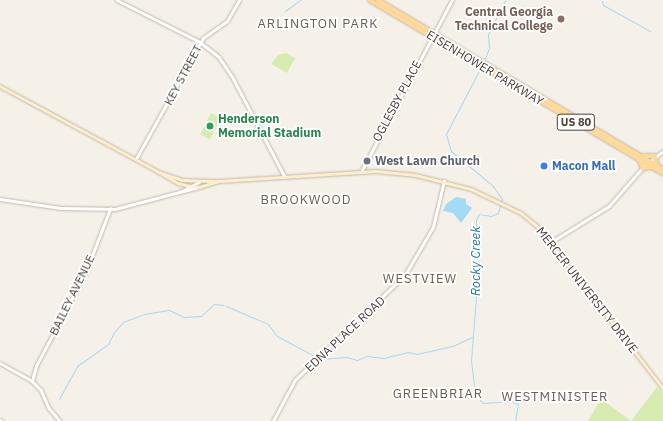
<!DOCTYPE html>
<html>
<head>
<meta charset="utf-8">
<style>
  body { margin:0 }
  #map { position:relative; width:663px; height:421px; overflow:hidden; background:#f5f1e9; font-family:"IBM Plex Sans",sans-serif }
  div>[style] { position:absolute }
  .green>* { inset:0; background:#d6ebb0; transform-origin:0 0 }
  .water>* { inset:0; background:#a3daf4 }
  .stream>* { height:1px; margin:-0.5px; padding:0 0.5px; transform-origin:0.5px; border-radius:0.5px; background:#a3daf4 }
  .roads { filter:drop-shadow(0 0 1px #c2b8ab) drop-shadow(0 0 1px #c2b8ab) }
  .tertiary>* { height:2.5px; margin:-1.25px; padding:0 1.25px; transform-origin:1.25px; border-radius:1.25px; background:#fff }
  .secondary>* { height:2.5px; margin:-1.25px; padding:0 1.25px; transform-origin:1.25px; border-radius:1.25px; background:#ffeeca }
  .primary>* { height:3.5px; margin:-1.75px; padding:0 1.75px; transform-origin:1.75px; border-radius:1.75px; background:#ffd999 }
  .dots>* { width:11px; height:11px; translate:-50% -50%; box-sizing:border-box; border:2px solid #fff; border-radius:50% }
  span { translate:-50% -50%; white-space:nowrap; text-align:center; line-height:1.15; -webkit-text-stroke:3.5px #fff; paint-order:stroke }
  .shield-label span { padding:1px 3px; background:#fff; border:1px solid; border-radius:3px; -webkit-text-stroke-width:0 }
  .shield-label { font-size:11px; color:#4a4137; font-weight:700 }
  .education-label { font-size:12px; color:#785e54; font-weight:700 }
  .right { translate:-100% -50%; text-align:right }
  .street-label { font-size:12px; color:#4a4137 }
  .leisure-label { font-size:12px; color:#27864d; font-weight:700 }
  .left { translate:0 -50%; text-align:left }
  .worship-label { font-size:12px; color:#5b616d; font-weight:700 }
  .shop-label { font-size:12px; color:#366cbe; font-weight:700 }
  .neighbourhood-label { font-size:13px; color:#6d5e4e; letter-spacing:1px }
  .water-label { font-size:13px; color:#2579a3; font-style:italic }
</style>
</head>
<body>
<div id="map">
  <div class="green">
    <i style="clip-path:polygon(286px 53px,295px 58px,287px 73px,271px 64px,278px 55px)"></i>
    <i style="left:211px;top:113px;width:11px;height:24px;rotate:27deg"></i>
    <i style="clip-path:polygon(657px 387px,663px 393px,663px 421px,588px 421px,601px 399px,631px 421px)"></i>
  </div>
  <div class="water">
    <i style="clip-path:polygon(456px 197px,466px 199px,466px 204px,472px 208px,461px 223px,453px 213px,443px 211px,446px 204px)"></i>
  </div>
  <div class="stream">
    <i style="left:602px;top:1px;width:4px;rotate:76deg"></i>
    <i style="left:603px;top:5px;width:54px;rotate:29deg"></i>
    <i style="left:285px;top:11px;width:19px;rotate:-36deg"></i>
    <i style="left:484px;top:61px;width:14px;rotate:-69deg"></i>
    <i style="left:489px;top:48px;width:14px;rotate:-94deg"></i>
    <i style="left:488px;top:34px;width:38px;rotate:-63deg"></i>
    <i style="left:481px;top:67px;width:76px;rotate:117.6deg"></i>
    <i style="left:446px;top:134px;width:18px;rotate:74deg"></i>
    <i style="left:451px;top:151px;width:55px;rotate:39.8deg"></i>
    <i style="left:493px;top:186px;width:16px;rotate:55deg"></i>
    <i style="left:502px;top:199px;width:15px;rotate:106deg"></i>
    <i style="left:498px;top:213px;width:8px;rotate:157deg"></i>
    <i style="left:491px;top:216px;width:12px;rotate:-171deg"></i>
    <i style="left:479px;top:214px;width:7px;rotate:117deg"></i>
    <i style="left:476px;top:220px;width:66px;rotate:92.6deg"></i>
    <i style="left:473px;top:286px;width:11px;rotate:75deg"></i>
    <i style="left:476px;top:297px;width:64px;rotate:94.5deg"></i>
    <i style="left:471px;top:361px;width:25px;rotate:83deg"></i>
    <i style="left:474px;top:386px;width:15px;rotate:67deg"></i>
    <i style="left:480px;top:400px;width:4px;rotate:45deg"></i>
    <i style="left:483px;top:403px;width:26px;rotate:-4deg"></i>
    <i style="left:509px;top:401px;width:9px;rotate:18deg"></i>
    <i style="left:518px;top:404px;width:17px;rotate:100deg"></i>
    <i style="left:226px;top:306px;width:46px;rotate:23.2deg"></i>
    <i style="left:268px;top:324px;width:15px;rotate:53deg"></i>
    <i style="left:277px;top:336px;width:49px;rotate:28.1deg"></i>
    <i style="left:320px;top:359px;width:27px;rotate:-4deg"></i>
    <i style="left:347px;top:357px;width:10px;rotate:17deg"></i>
    <i style="left:357px;top:360px;width:11px;rotate:-22deg"></i>
    <i style="left:367px;top:356px;width:17px;rotate:7deg"></i>
    <i style="left:384px;top:358px;width:25px;rotate:-14deg"></i>
    <i style="left:408px;top:352px;width:9px;rotate:13deg"></i>
    <i style="left:417px;top:354px;width:39px;rotate:-13deg"></i>
    <i style="left:455px;top:345px;width:19px;rotate:-25deg"></i>
    <i style="left:59px;top:399px;width:38px;rotate:-61deg"></i>
    <i style="left:77px;top:366px;width:38px;rotate:-35deg"></i>
    <i style="left:108px;top:344px;width:13px;rotate:-63deg"></i>
    <i style="left:114px;top:332px;width:13px;rotate:-48deg"></i>
    <i style="left:123px;top:322px;width:22px;rotate:-21deg"></i>
    <i style="left:144px;top:314px;width:25px;rotate:-9deg"></i>
    <i style="left:169px;top:310px;width:17px;rotate:25deg"></i>
    <i style="left:184px;top:317px;width:17px;rotate:-3deg"></i>
    <i style="left:201px;top:316px;width:18px;rotate:-43deg"></i>
    <i style="left:214px;top:304px;width:10px;rotate:6deg"></i>
  </div>
  <div class="roads">
    <div class="tertiary">
      <i style="left:117px;top:0;width:93px;rotate:26.8deg"></i>
      <i style="left:200px;top:42px;width:24px;rotate:38deg"></i>
      <i style="left:219px;top:57px;width:23px;rotate:56deg"></i>
      <i style="left:232px;top:76px;width:114px;rotate:62.3deg"></i>
      <i style="left:136px;top:159px;width:138px;rotate:-61deg"></i>
      <i style="left:203px;top:38px;width:29px;rotate:-35deg"></i>
      <i style="left:227px;top:21px;width:24px;rotate:-60deg"></i>
      <i style="left:649px;top:162px;width:18px;rotate:-38deg"></i>
      <i style="left:362px;top:170px;width:192px;rotate:-62.1deg"></i>
      <i style="left:182px;top:191px;width:19px;rotate:-28deg"></i>
      <i style="left:0;top:199px;width:63px;rotate:8.3deg"></i>
      <i style="left:62px;top:208px;width:53px;rotate:1.1deg"></i>
      <i style="left:115px;top:209px;width:87px;rotate:-14.7deg"></i>
      <i style="left:551px;top:242px;width:68px;rotate:-31.8deg"></i>
      <i style="left:609px;top:206px;width:53px;rotate:-48.8deg"></i>
      <i style="left:0;top:363px;width:37px;rotate:29deg"></i>
      <i style="left:32px;top:381px;width:13px;rotate:45deg"></i>
      <i style="left:41px;top:390px;width:20px;rotate:66deg"></i>
      <i style="left:49px;top:408px;width:17px;rotate:50deg"></i>
      <i style="left:32px;top:381px;width:16px;rotate:-75deg"></i>
      <i style="left:36px;top:366px;width:104px;rotate:-62deg"></i>
      <i style="left:85px;top:274px;width:70px;rotate:-69deg"></i>
      <i style="left:0;top:420px;width:2px;rotate:27deg"></i>
      <i style="left:273px;top:421px;width:47px;rotate:-61.8deg"></i>
      <i style="left:295px;top:380px;width:152px;rotate:-43.7deg"></i>
      <i style="left:405px;top:275px;width:56px;rotate:-59.7deg"></i>
      <i style="left:433px;top:227px;width:47px;rotate:-76.6deg"></i>
    </div>
    <div class="secondary">
      <i style="left:0;top:86px;width:181px;rotate:28.4deg"></i>
      <i style="left:159px;top:172px;width:24px;rotate:19deg"></i>
      <i style="left:182px;top:180px;width:37px;rotate:2deg"></i>
      <i style="left:219px;top:181px;width:157px;rotate:-3.6deg"></i>
      <i style="left:376px;top:171px;width:40px;rotate:5.7deg"></i>
      <i style="left:416px;top:175px;width:57px;rotate:14.3deg"></i>
      <i style="left:471px;top:189px;width:55px;rotate:25.6deg"></i>
      <i style="left:521px;top:213px;width:21px;rotate:39deg"></i>
      <i style="left:537px;top:226px;width:205px;rotate:52.1deg"></i>
      <i style="left:159px;top:172px;width:22px;rotate:30deg"></i>
      <i style="left:178px;top:183px;width:12px;rotate:14deg"></i>
      <i style="left:190px;top:186px;width:9px;rotate:6deg"></i>
      <i style="left:199px;top:187px;width:21px;rotate:-17deg"></i>
    </div>
    <div class="primary">
      <i style="left:370px;top:0;width:340px;rotate:30.6deg"></i>
      <i style="left:378px;top:0;width:331px;rotate:30.7deg"></i>
      <i style="left:644px;top:156px;width:11px"></i>
      <i style="left:655px;top:156px;width:8px;rotate:76deg"></i>
      <i style="left:640px;top:160px;width:9px;rotate:69deg"></i>
      <i style="left:643px;top:168px;width:9px;rotate:-6deg"></i>
    </div>
  </div>
  <div class="dots">
    <i style="left:561px;top:19px;background:#8d6e63"></i>
    <i style="left:210px;top:126px;background:#2e9e5b"></i>
    <i style="left:367px;top:161px;background:#6b7280"></i>
    <i style="left:544px;top:166px;background:#3f7fe0"></i>
  </div>
  <div class="shield-label">
    <span style="left:576px;top:122px">US 80</span>
  </div>
  <div class="education-label">
    <span class="right" style="left:553px;top:19px">Central Georgia<br>Technical College</span>
  </div>
  <div class="street-label">
    <span style="left:485px;top:68px;rotate:31deg">EISENHOWER PARKWAY</span>
    <span style="left:183px;top:75px;rotate:-62deg">KEY STREET</span>
    <span style="left:397px;top:101px;rotate:-62deg">OGLESBY PLACE</span>
    <span style="left:587px;top:290px;rotate:52deg">MERCER UNIVERSITY DRIVE</span>
    <span style="left:72px;top:295px;rotate:-64deg">BAILEY AVENUE</span>
    <span style="left:345px;top:334px;rotate:-43deg">EDNA PLACE ROAD</span>
  </div>
  <div class="leisure-label">
    <span class="left" style="left:218px;top:126px">Henderson<br>Memorial Stadium</span>
  </div>
  <div class="worship-label">
    <span class="left" style="left:375px;top:161px">West Lawn Church</span>
  </div>
  <div class="shop-label">
    <span class="left" style="left:552px;top:166px">Macon Mall</span>
  </div>
  <div class="neighbourhood-label">
    <span style="left:318px;top:24px">ARLINGTON PARK</span>
    <span style="left:306px;top:200px">BROOKWOOD</span>
    <span style="left:420px;top:279px">WESTVIEW</span>
    <span style="left:438px;top:394px">GREENBRIAR</span>
    <span style="left:555px;top:397px">WESTMINISTER</span>
  </div>
  <div class="water-label">
    <span style="left:476px;top:261px;rotate:-90deg">Rocky Creek</span>
  </div>
</div>
</body>
</html>
